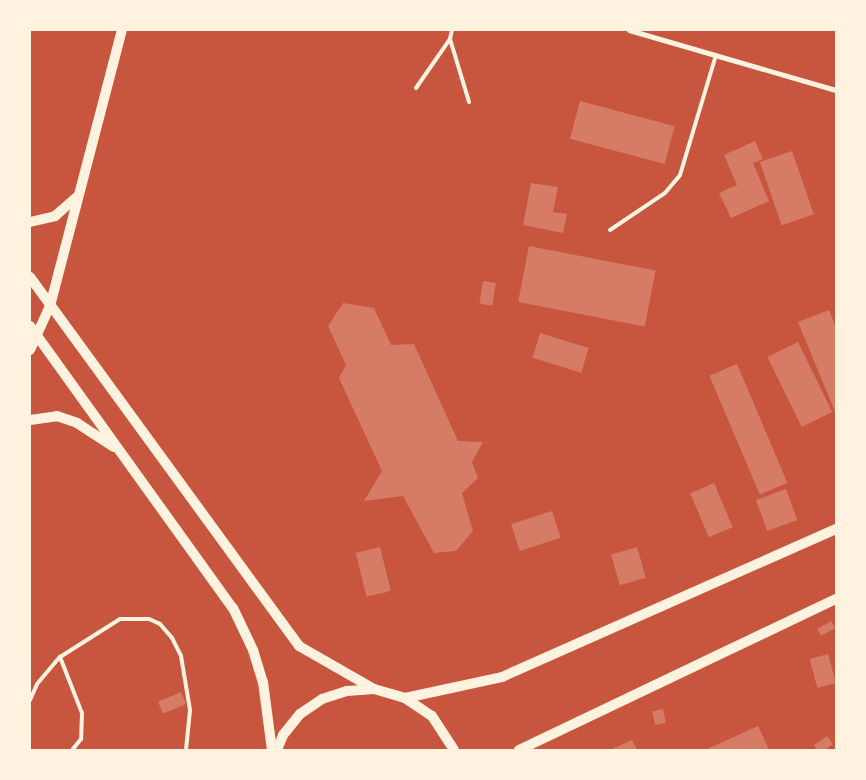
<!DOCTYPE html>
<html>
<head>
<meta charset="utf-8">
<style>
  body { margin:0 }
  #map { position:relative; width:866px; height:780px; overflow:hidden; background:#c8553d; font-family:Montserrat,sans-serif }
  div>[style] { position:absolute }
  .building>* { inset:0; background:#d67c66; transform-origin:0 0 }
  .service>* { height:4px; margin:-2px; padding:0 2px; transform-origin:2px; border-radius:2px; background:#fff3e0 }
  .minor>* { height:5px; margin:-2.5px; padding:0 2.5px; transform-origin:2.5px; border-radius:2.5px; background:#fff3e0 }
  .secondary>* { height:10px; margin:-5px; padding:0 5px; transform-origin:5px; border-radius:5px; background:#fff3e0 }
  span { translate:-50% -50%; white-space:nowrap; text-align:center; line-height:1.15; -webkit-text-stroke:5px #fff3e0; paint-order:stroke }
  .frame { position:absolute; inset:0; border:31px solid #fff3e0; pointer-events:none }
</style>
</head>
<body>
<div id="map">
  <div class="building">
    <i style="left:580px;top:101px;width:98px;height:39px;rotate:15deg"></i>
    <i style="clip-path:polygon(755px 141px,763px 159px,753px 163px,769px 201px,731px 218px,719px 193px,737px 185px,724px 155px)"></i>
    <i style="left:792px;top:151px;width:67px;height:34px;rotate:71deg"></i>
    <i style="clip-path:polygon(531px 183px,558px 187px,553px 212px,567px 214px,563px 233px,523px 225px)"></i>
    <i style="left:529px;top:246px;width:129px;height:57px;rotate:11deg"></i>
    <i style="left:483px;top:281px;width:13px;height:23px;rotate:9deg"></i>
    <i style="clip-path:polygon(343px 303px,374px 308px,391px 345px,414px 344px,458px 441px,483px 442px,472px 462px,478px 478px,462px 493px,473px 531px,456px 551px,434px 553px,403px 496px,364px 501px,382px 471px,339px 378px,346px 365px,328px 326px)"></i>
    <i style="clip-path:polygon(829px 310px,836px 328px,836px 414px,798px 322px)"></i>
    <i style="left:540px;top:333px;width:51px;height:26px;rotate:17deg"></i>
    <i style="left:798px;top:342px;width:78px;height:34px;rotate:64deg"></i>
    <i style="left:737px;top:364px;width:129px;height:30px;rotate:67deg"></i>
    <i style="left:714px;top:483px;width:48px;height:26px;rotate:67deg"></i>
    <i style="left:786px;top:489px;width:33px;height:32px;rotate:70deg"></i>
    <i style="left:552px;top:511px;width:28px;height:43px;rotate:72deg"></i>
    <i style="left:380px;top:547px;width:45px;height:25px;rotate:76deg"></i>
    <i style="left:637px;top:547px;width:32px;height:27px;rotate:74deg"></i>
    <i style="left:831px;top:621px;width:8px;height:16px;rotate:60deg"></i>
    <i style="left:828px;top:654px;width:30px;height:19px;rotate:75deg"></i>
    <i style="left:181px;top:692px;width:13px;height:25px;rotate:67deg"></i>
    <i style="left:663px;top:709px;width:14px;height:11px;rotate:78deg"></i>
    <i style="clip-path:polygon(758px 726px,769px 750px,705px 750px)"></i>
    <i style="clip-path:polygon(827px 736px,833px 744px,825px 750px,817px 750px,814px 745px)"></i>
    <i style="clip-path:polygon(632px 740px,637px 750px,610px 750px)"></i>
  </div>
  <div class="service">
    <i style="left:452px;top:30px;width:9px;rotate:103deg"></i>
    <i style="left:450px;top:39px;width:66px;rotate:73.2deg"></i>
    <i style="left:416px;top:88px;width:60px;rotate:-55.2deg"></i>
    <i style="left:610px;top:230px;width:66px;rotate:-33.9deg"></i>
    <i style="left:665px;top:193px;width:23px;rotate:-50deg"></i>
    <i style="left:680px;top:175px;width:125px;rotate:-73.3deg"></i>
    <i style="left:60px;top:657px;width:60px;rotate:68.6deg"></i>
    <i style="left:82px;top:713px;width:26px;rotate:92deg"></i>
    <i style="left:81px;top:739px;width:14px;rotate:129deg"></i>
    <i style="left:30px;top:700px;width:17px;rotate:-66deg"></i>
    <i style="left:37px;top:684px;width:35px;rotate:-50deg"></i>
    <i style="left:60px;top:657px;width:71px;rotate:-32.3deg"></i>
    <i style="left:120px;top:619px;width:29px"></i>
    <i style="left:149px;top:619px;width:12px;rotate:24deg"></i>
    <i style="left:160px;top:624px;width:18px;rotate:49deg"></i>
    <i style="left:172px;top:638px;width:20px;rotate:63deg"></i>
    <i style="left:181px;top:656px;width:55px;rotate:80.5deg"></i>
    <i style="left:190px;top:710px;width:40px;rotate:95.7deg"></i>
  </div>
  <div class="minor">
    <i style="left:629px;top:30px;width:216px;rotate:16.2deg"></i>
  </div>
  <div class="secondary">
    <i style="left:30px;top:222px;width:26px;rotate:-13deg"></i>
    <i style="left:55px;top:216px;width:30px;rotate:-41deg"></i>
    <i style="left:30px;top:277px;width:457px;rotate:53.9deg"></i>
    <i style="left:299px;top:646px;width:86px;rotate:29.8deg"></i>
    <i style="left:30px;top:326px;width:347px;rotate:54.3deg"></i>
    <i style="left:233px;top:608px;width:47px;rotate:64.5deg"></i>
    <i style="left:253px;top:650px;width:34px;rotate:73deg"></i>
    <i style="left:263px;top:682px;width:69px;rotate:82.5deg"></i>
    <i style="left:30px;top:350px;width:48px;rotate:-65.6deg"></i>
    <i style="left:50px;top:306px;width:285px;rotate:-75.4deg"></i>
    <i style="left:30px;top:420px;width:27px;rotate:-8deg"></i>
    <i style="left:57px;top:416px;width:21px;rotate:19deg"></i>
    <i style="left:77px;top:423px;width:44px;rotate:33deg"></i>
    <i style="left:405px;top:698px;width:99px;rotate:-12.2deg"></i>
    <i style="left:502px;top:677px;width:365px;rotate:-23.9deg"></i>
    <i style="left:277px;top:750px;width:16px;rotate:-68deg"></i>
    <i style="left:283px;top:735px;width:27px;rotate:-51deg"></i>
    <i style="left:300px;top:714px;width:27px;rotate:-34deg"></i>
    <i style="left:322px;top:699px;width:26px;rotate:-18deg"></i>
    <i style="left:347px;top:691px;width:27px;rotate:-4deg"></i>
    <i style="left:374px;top:689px;width:32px;rotate:16deg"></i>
    <i style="left:405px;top:698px;width:32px;rotate:34deg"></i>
    <i style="left:432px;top:716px;width:40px;rotate:57.1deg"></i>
    <i style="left:519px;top:750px;width:351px;rotate:-25.5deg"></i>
  </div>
  <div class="frame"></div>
</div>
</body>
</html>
